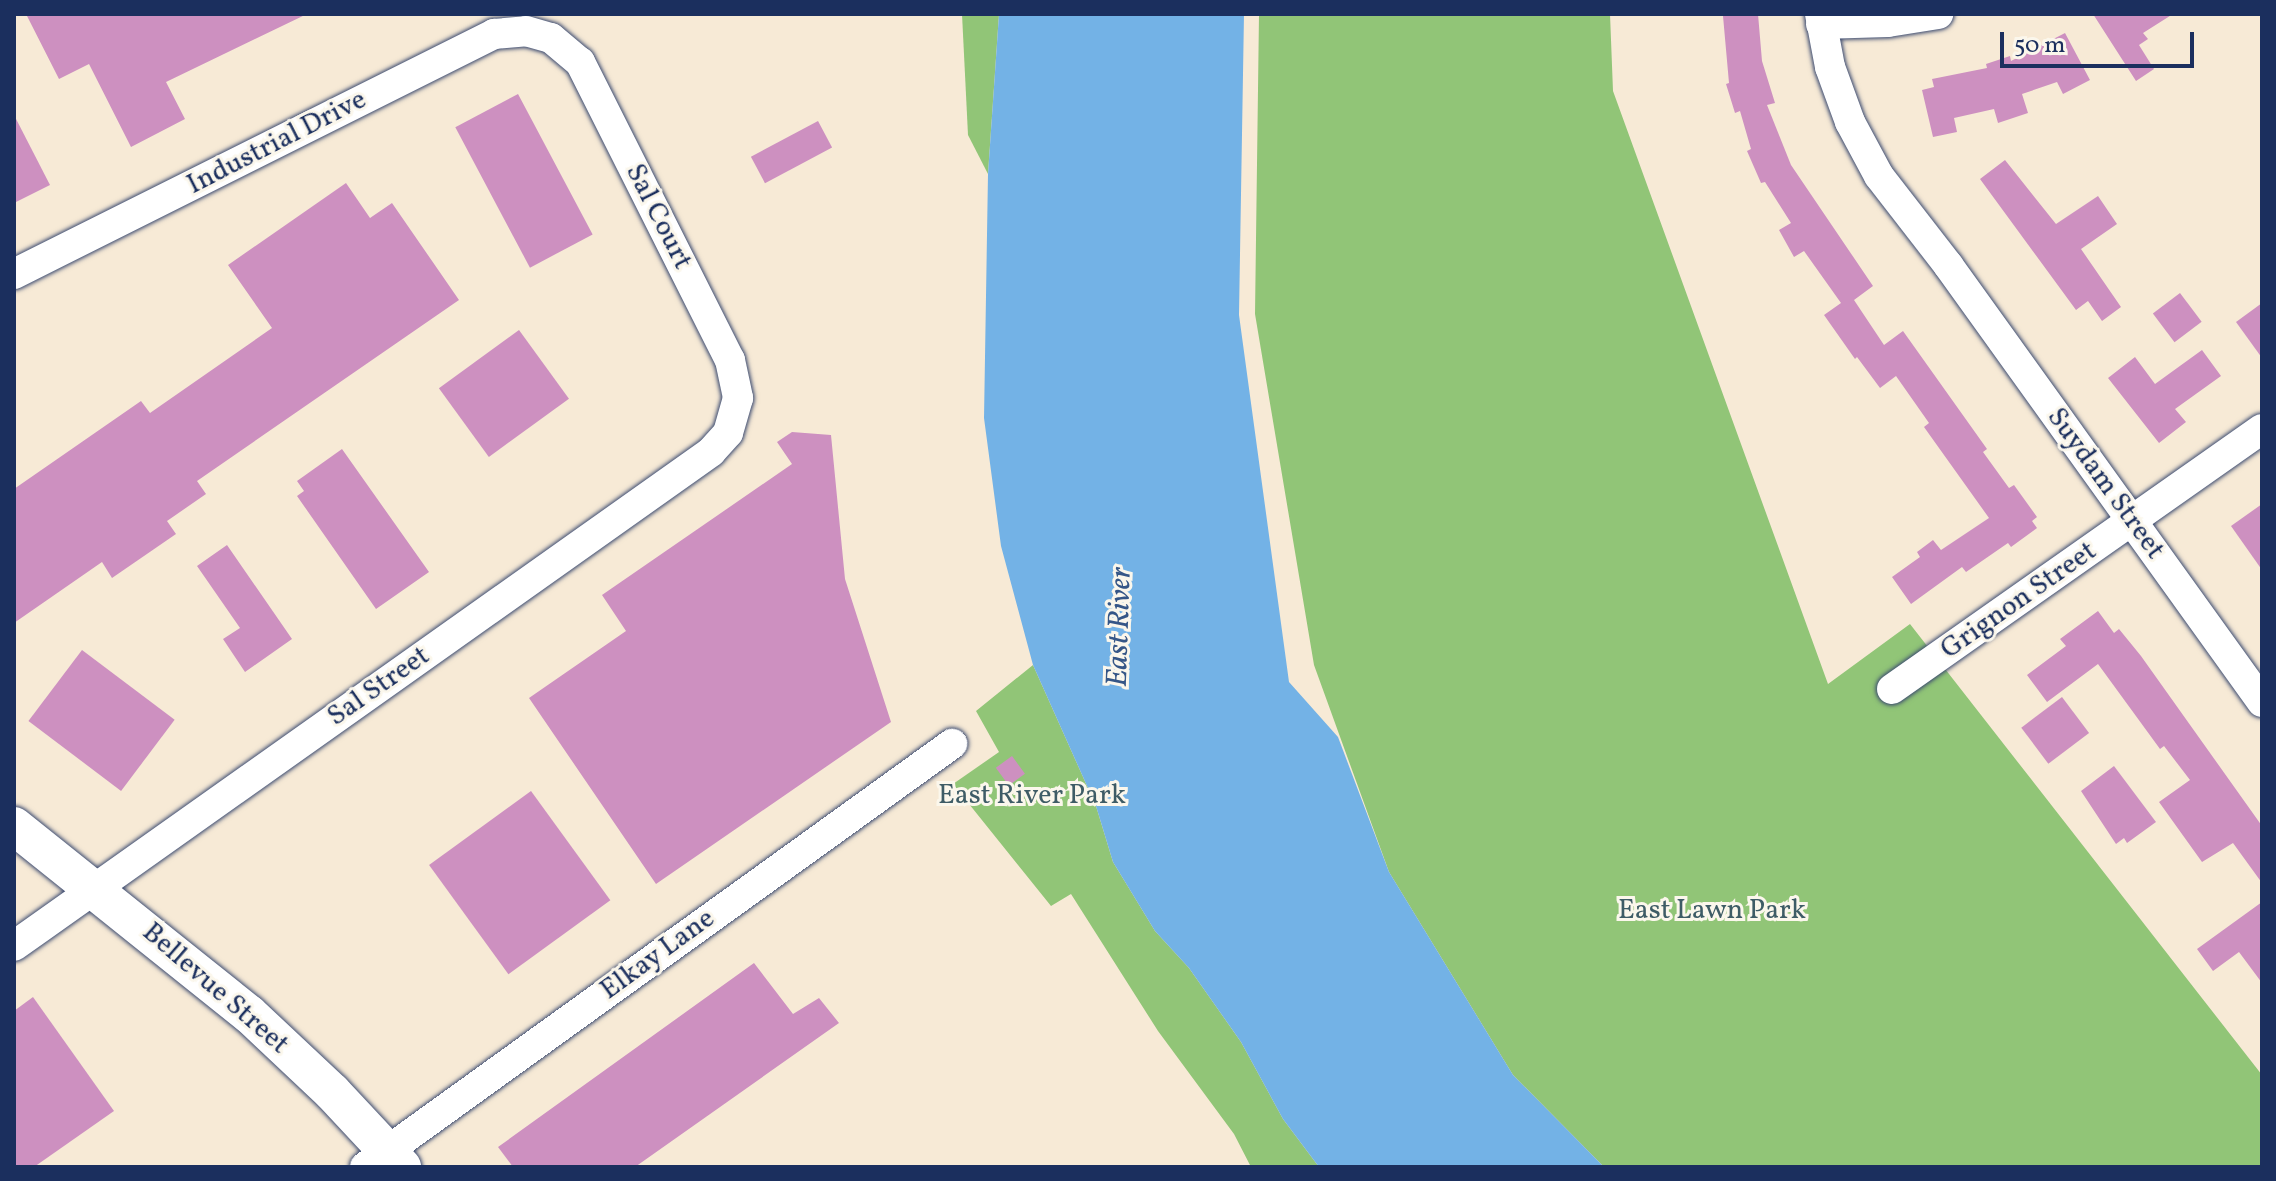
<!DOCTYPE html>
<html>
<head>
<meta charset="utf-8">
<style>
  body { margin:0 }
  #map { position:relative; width:2276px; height:1181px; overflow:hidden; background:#f7ead6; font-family:Vollkorn,serif }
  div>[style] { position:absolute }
  .green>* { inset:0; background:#91c577 }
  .water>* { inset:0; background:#73b2e6 }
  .building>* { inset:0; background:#cd90c0; transform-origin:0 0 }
  .roads { filter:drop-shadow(0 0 2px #3c4b70) drop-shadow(0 0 2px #3c4b70) }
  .minor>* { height:30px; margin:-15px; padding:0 15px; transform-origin:15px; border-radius:15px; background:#fff }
  .tertiary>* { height:38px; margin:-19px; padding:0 19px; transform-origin:19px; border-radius:19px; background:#fff }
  span { translate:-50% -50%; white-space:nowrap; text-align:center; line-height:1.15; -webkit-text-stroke:6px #fbf7ec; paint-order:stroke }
  .street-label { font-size:28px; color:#1b2f5e }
  .park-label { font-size:28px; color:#3e5c66 }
  .water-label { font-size:30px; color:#355687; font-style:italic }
  .frame { position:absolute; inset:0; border:16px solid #1b2f5e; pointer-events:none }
  .scale { position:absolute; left:2000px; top:32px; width:194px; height:36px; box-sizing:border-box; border:4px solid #1b2f5e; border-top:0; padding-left:10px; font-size:24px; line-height:28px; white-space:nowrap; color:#1b2f5e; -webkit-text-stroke:6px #fbf7ec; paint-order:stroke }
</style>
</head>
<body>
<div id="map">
  <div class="green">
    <i style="clip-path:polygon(962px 14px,999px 14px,988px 174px,968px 135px)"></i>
    <i style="clip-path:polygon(1259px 14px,1610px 14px,1613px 91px,1828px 684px,1910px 624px,2262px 1075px,2262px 1167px,1604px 1167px,1513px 1075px,1389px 872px,1314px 665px,1255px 314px)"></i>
    <i style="clip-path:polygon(1033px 665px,1096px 806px,1113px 862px,1155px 931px,1189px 968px,1241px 1042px,1283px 1119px,1319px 1167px,1251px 1167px,1234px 1134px,1158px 1031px,1071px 894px,1051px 906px,953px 784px,999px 752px,976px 711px)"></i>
  </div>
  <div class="water">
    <i style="clip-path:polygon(999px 14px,1244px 14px,1239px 315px,1289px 682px,1338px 737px,1389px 872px,1513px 1075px,1604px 1167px,1319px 1167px,1283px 1119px,1241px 1042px,1189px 968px,1155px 931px,1113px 862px,1096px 806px,1033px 665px,1001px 546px,984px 418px,988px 174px)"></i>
  </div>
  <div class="building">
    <i style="clip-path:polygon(26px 14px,307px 14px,166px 82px,185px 119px,131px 147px,89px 64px,59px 79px)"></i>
    <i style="clip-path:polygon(1758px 14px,1762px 61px,1775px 103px,1767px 105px,1791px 165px,1873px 286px,1854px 300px,1884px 345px,1903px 331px,1987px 449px,1983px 452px,2009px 488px,2014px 485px,2037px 517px,2032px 521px,2037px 528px,2011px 547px,2008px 543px,1966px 572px,1962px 567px,1911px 604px,1892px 577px,1920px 557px,1917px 552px,1933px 540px,1941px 550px,1989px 518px,1924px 427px,1929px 423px,1896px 376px,1880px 388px,1857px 357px,1855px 359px,1824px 315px,1841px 303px,1804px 251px,1794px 257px,1779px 230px,1791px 223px,1765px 182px,1761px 183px,1747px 151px,1751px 149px,1740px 111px,1735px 113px,1726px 84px,1729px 83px,1723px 16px)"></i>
    <i style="clip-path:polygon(2093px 14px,2173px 14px,2143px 33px,2148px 39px,2139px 45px,2154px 69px,2136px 81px)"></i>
    <i style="clip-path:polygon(2065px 33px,2090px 80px,2063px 94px,2057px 82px,2022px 94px,2028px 113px,1998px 123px,1994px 109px,1954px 118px,1957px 132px,1933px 137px,1922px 90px,1934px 87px,1932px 79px,1987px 68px,1986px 64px,2010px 56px,2011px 61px)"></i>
    <i style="left:518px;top:94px;width:159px;height:71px;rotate:62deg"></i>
    <i style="clip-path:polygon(14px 115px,50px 185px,14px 203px)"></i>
    <i style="left:818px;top:121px;width:30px;height:76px;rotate:62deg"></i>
    <i style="clip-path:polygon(2005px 160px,2056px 224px,2098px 196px,2117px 224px,2081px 249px,2121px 307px,2102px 321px,2088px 301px,2076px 310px,1980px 179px)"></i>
    <i style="clip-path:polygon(346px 183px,370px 218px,392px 203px,459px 300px,197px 481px,206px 494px,167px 521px,176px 534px,112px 578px,102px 562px,14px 623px,14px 489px,141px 401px,150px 413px,272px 328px,228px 265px)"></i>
    <i style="left:2180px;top:293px;width:36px;height:34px;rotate:53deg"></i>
    <i style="clip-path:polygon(2262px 303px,2262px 358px,2236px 322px)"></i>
    <i style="left:519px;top:330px;width:85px;height:99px;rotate:54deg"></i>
    <i style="clip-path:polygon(2202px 350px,2221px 376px,2175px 409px,2186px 422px,2159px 443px,2108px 378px,2135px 357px,2155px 384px)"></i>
    <i style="clip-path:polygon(792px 432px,831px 435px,845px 579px,891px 722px,656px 884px,529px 698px,626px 631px,602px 595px,792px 464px,777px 442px)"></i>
    <i style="clip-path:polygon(342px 449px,429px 572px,376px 609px,297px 496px,304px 491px,297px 481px)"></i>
    <i style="clip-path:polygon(2262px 504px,2262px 570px,2231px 526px)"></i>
    <i style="clip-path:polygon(227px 545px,292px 639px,245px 672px,223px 639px,240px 628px,197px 566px)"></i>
    <i style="clip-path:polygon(2098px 611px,2114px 633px,2119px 629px,2141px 656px,2262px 826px,2262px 883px,2233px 843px,2202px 862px,2159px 802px,2190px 780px,2164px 746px,2160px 749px,2098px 664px,2047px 702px,2027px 675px,2066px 646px,2060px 639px)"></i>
    <i style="left:82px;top:650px;width:116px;height:89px;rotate:37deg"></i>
    <i style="left:2062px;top:697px;width:45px;height:51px;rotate:53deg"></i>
    <i style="left:1012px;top:756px;width:22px;height:20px;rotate:54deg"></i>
    <i style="clip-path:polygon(2114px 766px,2156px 822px,2127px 843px,2124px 838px,2116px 844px,2081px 791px)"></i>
    <i style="left:531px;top:791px;width:135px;height:126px;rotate:54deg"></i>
    <i style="clip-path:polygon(2262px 902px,2262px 983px,2239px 952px,2213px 971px,2197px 949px)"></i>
    <i style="clip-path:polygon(754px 963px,793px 1014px,819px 998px,839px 1023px,635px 1167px,513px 1167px,498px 1147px)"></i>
    <i style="clip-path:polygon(33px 997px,114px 1111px,34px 1167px,14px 1167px,14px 1011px)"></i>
  </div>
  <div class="roads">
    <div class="minor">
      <i style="left:1820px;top:14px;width:54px;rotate:79.3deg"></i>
      <i style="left:1830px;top:67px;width:59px;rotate:70deg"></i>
      <i style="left:1850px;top:122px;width:61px;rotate:61.8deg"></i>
      <i style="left:1879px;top:176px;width:113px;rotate:52.2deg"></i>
      <i style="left:1948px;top:265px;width:538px;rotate:54.3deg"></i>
      <i style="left:1821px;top:24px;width:67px;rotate:-1.7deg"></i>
      <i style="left:1888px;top:22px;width:51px;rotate:-9.1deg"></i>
      <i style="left:14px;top:274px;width:537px;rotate:-26.57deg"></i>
      <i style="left:494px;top:34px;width:32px;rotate:-5deg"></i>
      <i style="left:526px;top:31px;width:26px;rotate:16deg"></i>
      <i style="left:551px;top:38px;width:38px;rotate:40deg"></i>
      <i style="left:580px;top:62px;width:334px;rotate:63.3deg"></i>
      <i style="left:730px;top:360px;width:39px;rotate:78deg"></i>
      <i style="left:738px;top:398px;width:36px;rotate:106deg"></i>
      <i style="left:728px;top:433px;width:25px;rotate:132deg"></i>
      <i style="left:711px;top:452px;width:854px;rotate:144.67deg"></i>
      <i style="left:1892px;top:689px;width:452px;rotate:-35.1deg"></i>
      <i style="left:365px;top:1167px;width:724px;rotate:-35.78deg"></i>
    </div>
    <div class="tertiary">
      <i style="left:14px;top:826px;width:301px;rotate:38.7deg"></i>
      <i style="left:249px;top:1014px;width:114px;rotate:43.2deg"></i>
      <i style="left:332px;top:1092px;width:103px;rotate:47deg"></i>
    </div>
  </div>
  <div class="street-label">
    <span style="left:277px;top:143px;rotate:-27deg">Industrial Drive</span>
    <span style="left:658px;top:217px;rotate:63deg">Sal Court</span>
    <span style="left:2105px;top:484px;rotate:54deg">Suydam Street</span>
    <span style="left:2019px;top:601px;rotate:-35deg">Grignon Street</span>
    <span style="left:379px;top:687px;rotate:-35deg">Sal Street</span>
    <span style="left:658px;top:955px;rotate:-36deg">Elkay Lane</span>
    <span style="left:215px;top:989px;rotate:41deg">Bellevue Street</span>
  </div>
  <div class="park-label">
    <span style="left:1032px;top:796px">East River Park</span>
    <span style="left:1712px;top:911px">East Lawn Park</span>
  </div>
  <div class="water-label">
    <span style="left:1120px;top:627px;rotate:-88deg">East River</span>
  </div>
  <div class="frame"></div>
  <div class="scale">50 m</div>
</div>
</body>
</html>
